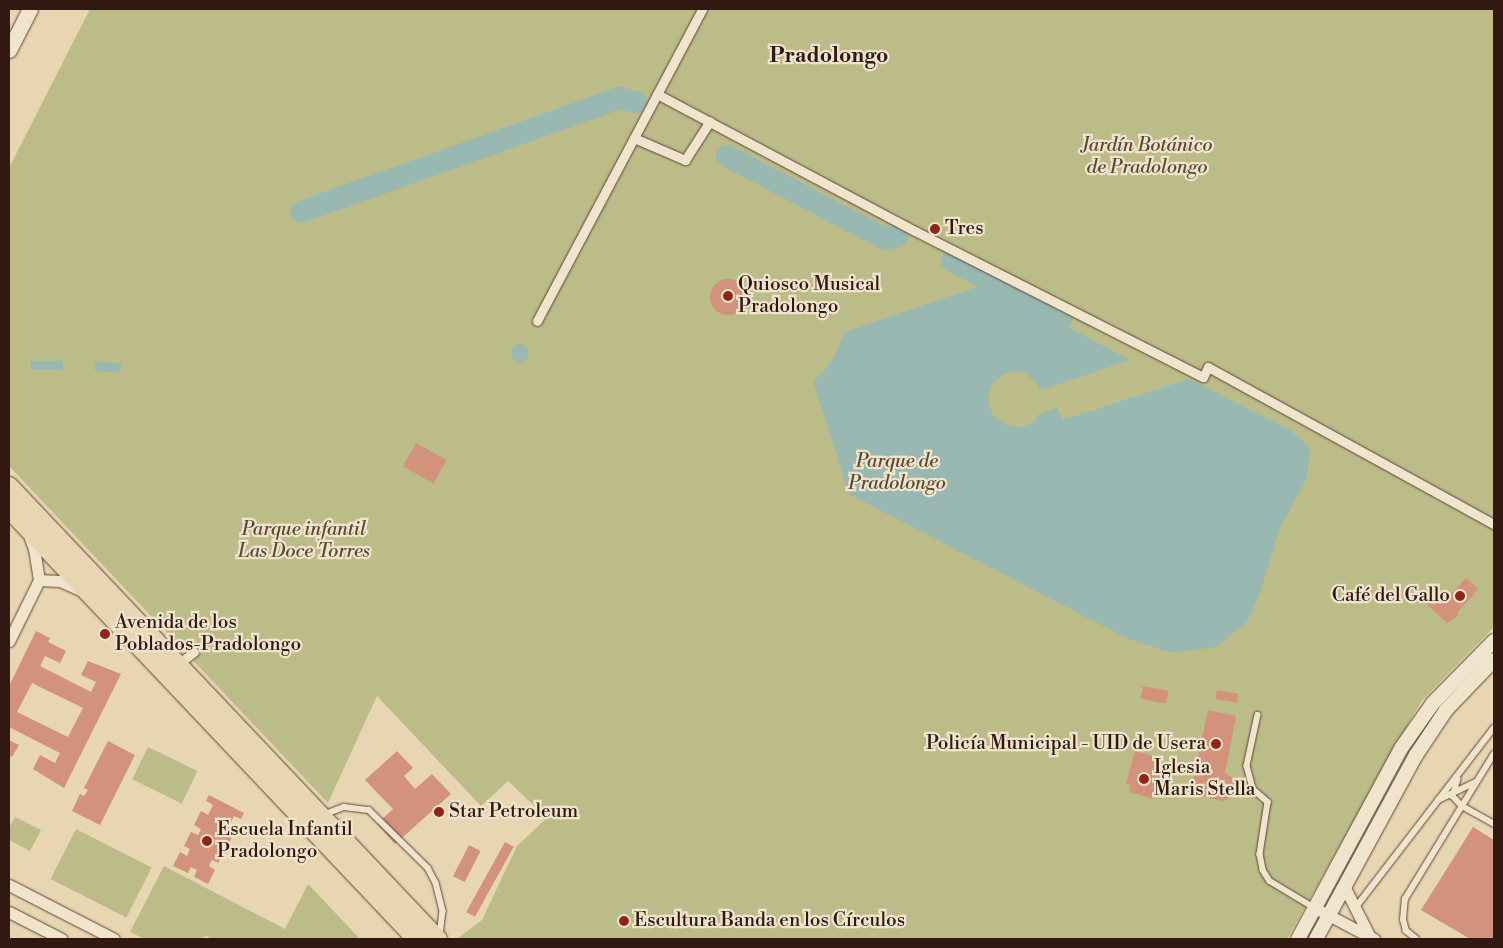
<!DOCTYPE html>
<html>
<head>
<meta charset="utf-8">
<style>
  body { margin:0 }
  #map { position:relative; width:1503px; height:948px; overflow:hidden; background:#e8d5b2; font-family:"Libre Bodoni",serif }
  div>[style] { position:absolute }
  .green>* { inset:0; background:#bbbc88; transform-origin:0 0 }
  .water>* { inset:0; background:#98b8b1; transform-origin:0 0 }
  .round { border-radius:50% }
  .river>* { height:22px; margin:-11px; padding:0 11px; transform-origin:11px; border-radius:11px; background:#98b8b1 }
  .building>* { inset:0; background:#d2927c; transform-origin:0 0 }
  .roads { filter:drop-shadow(0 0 1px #5f4738) drop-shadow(0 0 1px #5f4738) }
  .service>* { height:5.5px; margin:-2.75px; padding:0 2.75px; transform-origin:2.75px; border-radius:2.75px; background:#f0e4cd }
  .pedestrian>* { height:9px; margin:-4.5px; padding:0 4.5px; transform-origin:4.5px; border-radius:4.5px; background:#f0e4cd }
  .minor>* { height:11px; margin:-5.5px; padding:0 5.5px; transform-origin:5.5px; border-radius:5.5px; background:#f0e4cd }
  .tertiary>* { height:14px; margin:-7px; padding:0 7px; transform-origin:7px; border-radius:7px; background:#f0e4cd }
  .secondary>* { height:15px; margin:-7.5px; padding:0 7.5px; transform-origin:7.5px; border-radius:7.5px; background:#f0e4cd }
  .primary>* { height:18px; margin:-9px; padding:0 9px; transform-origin:9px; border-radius:9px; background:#e8d5b2 }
  .dots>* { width:14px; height:14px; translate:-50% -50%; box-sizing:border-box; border:2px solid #f0e4cd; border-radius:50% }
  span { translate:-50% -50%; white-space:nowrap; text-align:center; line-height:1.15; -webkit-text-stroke:4.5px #f0e4cd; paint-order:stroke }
  .park-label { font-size:19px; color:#5a4934; font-style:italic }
  .poi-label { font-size:19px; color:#311810 }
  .left { translate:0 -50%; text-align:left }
  .right { translate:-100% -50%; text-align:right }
  .quarter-label { font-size:21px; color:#311810; font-weight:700 }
  .frame { position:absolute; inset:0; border:10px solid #311810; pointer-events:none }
</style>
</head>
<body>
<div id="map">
  <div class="green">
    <i style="clip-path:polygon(90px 9px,1494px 9px,1494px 627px,1422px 700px,1287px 939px,457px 939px,482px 920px,517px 846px,547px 818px,508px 781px,481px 806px,377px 696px,328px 803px,9px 466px,9px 168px)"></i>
    <i style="left:148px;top:747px;width:55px;height:36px;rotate:26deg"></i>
    <i style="clip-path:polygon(15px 817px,41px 830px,30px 851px,9px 840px,9px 828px)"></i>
    <i style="left:76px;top:829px;width:85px;height:56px;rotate:27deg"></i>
    <i style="clip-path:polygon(164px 866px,285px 929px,308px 884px,360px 939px,213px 939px,206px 936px,199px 939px,145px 939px,130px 932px)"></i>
  </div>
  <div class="water">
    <i style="clip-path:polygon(986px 284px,1130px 360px,1042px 390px,1027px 374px,1015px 371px,1002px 375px,991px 386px,988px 399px,992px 414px,1005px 425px,1020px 427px,1033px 423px,1039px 414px,1057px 408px,1063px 420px,1189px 379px,1290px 430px,1310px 447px,1307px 478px,1280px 528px,1260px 593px,1247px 622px,1216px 647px,1172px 653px,1128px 639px,849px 494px,813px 382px,832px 361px,845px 332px)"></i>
    <i class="round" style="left:511px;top:344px;width:18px;height:18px"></i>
    <i style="left:31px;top:361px;width:32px;height:9px"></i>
    <i style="left:95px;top:362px;width:26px;height:9px;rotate:2deg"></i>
  </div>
  <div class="river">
    <i style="left:727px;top:156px;width:178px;rotate:27.7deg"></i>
    <i style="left:885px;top:239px;width:13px;rotate:-13deg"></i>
    <i style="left:301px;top:212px;width:338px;rotate:-19.7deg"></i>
    <i style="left:619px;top:98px;width:18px;rotate:13deg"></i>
    <i style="left:952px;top:261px;width:123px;rotate:27.6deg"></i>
    <i style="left:1061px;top:318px;width:4px;rotate:117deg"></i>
  </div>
  <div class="building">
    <i class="round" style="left:710px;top:279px;width:36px;height:36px"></i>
    <i style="left:416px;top:443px;width:35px;height:27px;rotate:29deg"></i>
    <i style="clip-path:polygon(1466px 578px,1478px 589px,1457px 613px,1459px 615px,1447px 623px,1424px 602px,1434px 591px,1445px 601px)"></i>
    <i style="clip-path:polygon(evenodd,36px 631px,50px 638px,48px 642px,66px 651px,60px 663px,45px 656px,40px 666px,91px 692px,96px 682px,81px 675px,88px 661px,121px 674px,64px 788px,33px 769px,40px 755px,55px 763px,60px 753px,9px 727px,9px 686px,36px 631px,32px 683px,83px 708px,68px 737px,17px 712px,32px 683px)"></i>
    <i style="left:1143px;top:686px;width:26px;height:13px;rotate:11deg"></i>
    <i style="left:1217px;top:690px;width:22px;height:9px;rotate:10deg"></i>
    <i style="clip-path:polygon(1208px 710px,1236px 716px,1225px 773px,1234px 779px,1236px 789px,1232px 797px,1223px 801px,1190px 794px)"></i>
    <i style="clip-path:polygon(9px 740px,19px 745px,12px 757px,9px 755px)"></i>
    <i style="clip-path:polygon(108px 741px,135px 755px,100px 825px,72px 811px,80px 794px,84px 796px,88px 790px,84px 788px)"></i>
    <i style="clip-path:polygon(397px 751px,413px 768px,404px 776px,415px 789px,432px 774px,451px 794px,395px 844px,377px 824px,393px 809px,365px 780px)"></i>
    <i style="clip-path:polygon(1135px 751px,1159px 758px,1155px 772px,1161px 774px,1154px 799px,1129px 792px,1131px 785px,1126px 784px)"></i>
    <i style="clip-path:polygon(209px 795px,244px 813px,241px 819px,234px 816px,229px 826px,236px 829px,229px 843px,222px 840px,219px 846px,226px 849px,218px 863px,212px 860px,209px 866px,215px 870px,208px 884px,194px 877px,197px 870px,191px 867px,188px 873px,173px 866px,180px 852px,187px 856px,190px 849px,184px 846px,191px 832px,198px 835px,201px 829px,194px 825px,201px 811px,208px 815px,213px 805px,206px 801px)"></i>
    <i style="clip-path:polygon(1473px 827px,1494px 840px,1494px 939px,1470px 939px,1421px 910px)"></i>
    <i style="left:505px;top:842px;width:10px;height:80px;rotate:29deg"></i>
    <i style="left:469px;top:845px;width:13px;height:35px;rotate:27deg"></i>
  </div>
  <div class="roads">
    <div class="service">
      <i style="left:1258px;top:715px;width:52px;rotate:102.2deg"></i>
      <i style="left:1247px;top:766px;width:24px;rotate:75deg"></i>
      <i style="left:1253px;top:789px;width:20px;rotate:41deg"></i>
      <i style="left:1268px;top:802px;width:53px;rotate:98.7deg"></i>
      <i style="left:1260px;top:854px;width:16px;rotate:79deg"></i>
      <i style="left:1263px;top:870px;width:13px;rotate:58deg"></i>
      <i style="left:1270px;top:881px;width:52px;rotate:31deg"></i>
      <i style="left:1458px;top:779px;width:18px;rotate:106deg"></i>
      <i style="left:1453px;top:796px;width:13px;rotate:48deg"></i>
      <i style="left:1462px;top:806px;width:37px;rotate:29deg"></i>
      <i style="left:1438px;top:800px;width:42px;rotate:-25.3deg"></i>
      <i style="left:323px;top:815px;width:22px;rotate:-21deg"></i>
      <i style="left:344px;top:807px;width:25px;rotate:7deg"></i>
      <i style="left:369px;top:810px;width:83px;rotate:44.5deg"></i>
      <i style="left:428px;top:868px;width:17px;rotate:62deg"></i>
      <i style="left:436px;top:883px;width:29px;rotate:76deg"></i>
      <i style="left:443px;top:911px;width:26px;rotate:97deg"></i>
      <i style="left:1356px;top:907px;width:226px;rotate:-52.4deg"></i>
      <i style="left:1416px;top:939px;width:13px;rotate:-141deg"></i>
      <i style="left:1406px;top:931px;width:11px;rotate:-105deg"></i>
      <i style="left:1403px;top:920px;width:21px;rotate:-85deg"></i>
      <i style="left:1405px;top:899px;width:170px;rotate:-58.5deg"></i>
    </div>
    <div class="pedestrian">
      <i style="left:657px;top:94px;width:292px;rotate:28deg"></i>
      <i style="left:915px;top:231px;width:323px;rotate:26.9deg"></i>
      <i style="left:1203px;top:377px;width:11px;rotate:-63deg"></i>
      <i style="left:1208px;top:367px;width:326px;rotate:28.8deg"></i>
      <i style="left:634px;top:138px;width:56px;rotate:23.3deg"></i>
      <i style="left:685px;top:160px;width:46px;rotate:-57.3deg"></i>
      <i style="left:537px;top:321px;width:353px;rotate:-62.1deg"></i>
      <i style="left:178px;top:664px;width:20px;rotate:-37deg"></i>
    </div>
    <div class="minor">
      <i style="left:39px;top:580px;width:21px;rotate:3deg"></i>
      <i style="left:60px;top:581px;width:24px;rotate:24deg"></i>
      <i style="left:9px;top:641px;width:68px;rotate:-63.8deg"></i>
      <i style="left:39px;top:580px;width:31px;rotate:-99deg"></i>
      <i style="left:34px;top:549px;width:15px;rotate:-110deg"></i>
      <i style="left:9px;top:885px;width:118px;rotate:27.2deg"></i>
      <i style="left:1345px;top:888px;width:55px;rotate:63deg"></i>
      <i style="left:1315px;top:908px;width:67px;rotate:27.7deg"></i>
      <i style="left:9px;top:912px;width:59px;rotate:27deg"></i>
    </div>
    <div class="tertiary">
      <i style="left:1298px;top:939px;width:218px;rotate:-61.6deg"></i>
      <i style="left:1402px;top:747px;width:54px;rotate:-54.8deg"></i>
      <i style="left:1433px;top:703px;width:87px;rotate:-45.5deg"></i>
      <i style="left:1316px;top:939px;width:209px;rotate:-61.5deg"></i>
      <i style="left:1416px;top:755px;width:54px;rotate:-56.3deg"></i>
      <i style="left:1446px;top:710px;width:69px;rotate:-46.2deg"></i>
    </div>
    <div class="secondary">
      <i style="left:9px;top:50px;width:46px;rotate:-62.9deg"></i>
    </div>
    <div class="primary">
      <i style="left:9px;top:486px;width:624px;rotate:46.56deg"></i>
      <i style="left:9px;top:509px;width:592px;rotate:46.57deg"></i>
    </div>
  </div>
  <div class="dots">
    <i style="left:935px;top:229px;background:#8f2418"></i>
    <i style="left:728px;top:296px;background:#8f2418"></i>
    <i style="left:1460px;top:596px;background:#8f2418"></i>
    <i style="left:105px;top:634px;background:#8f2418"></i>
    <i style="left:1216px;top:744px;background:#8f2418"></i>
    <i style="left:1144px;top:779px;background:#8f2418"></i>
    <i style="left:439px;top:812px;background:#8f2418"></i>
    <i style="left:207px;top:841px;background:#8f2418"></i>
    <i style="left:624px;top:921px;background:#8f2418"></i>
  </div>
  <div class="park-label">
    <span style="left:1147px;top:157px">Jardín Botánico<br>de Pradolongo</span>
    <span style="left:897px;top:473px">Parque de<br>Pradolongo</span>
    <span style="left:304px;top:541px">Parque infantil<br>Las Doce Torres</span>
  </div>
  <div class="poi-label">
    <span class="left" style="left:945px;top:229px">Tres</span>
    <span class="left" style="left:738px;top:296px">Quiosco Musical<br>Pradolongo</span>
    <span class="right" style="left:1450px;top:596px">Café del Gallo</span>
    <span class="left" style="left:115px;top:634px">Avenida de los<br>Poblados-Pradolongo</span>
    <span class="right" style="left:1206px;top:744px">Policía Municipal - UID de Usera</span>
    <span class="left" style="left:1154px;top:779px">Iglesia<br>Maris Stella</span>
    <span class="left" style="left:449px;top:812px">Star Petroleum</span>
    <span class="left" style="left:217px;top:841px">Escuela Infantil<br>Pradolongo</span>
    <span class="left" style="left:634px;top:921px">Escultura Banda en los Círculos</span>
  </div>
  <div class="quarter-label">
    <span style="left:829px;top:56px">Pradolongo</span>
  </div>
  <div class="frame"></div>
</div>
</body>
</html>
